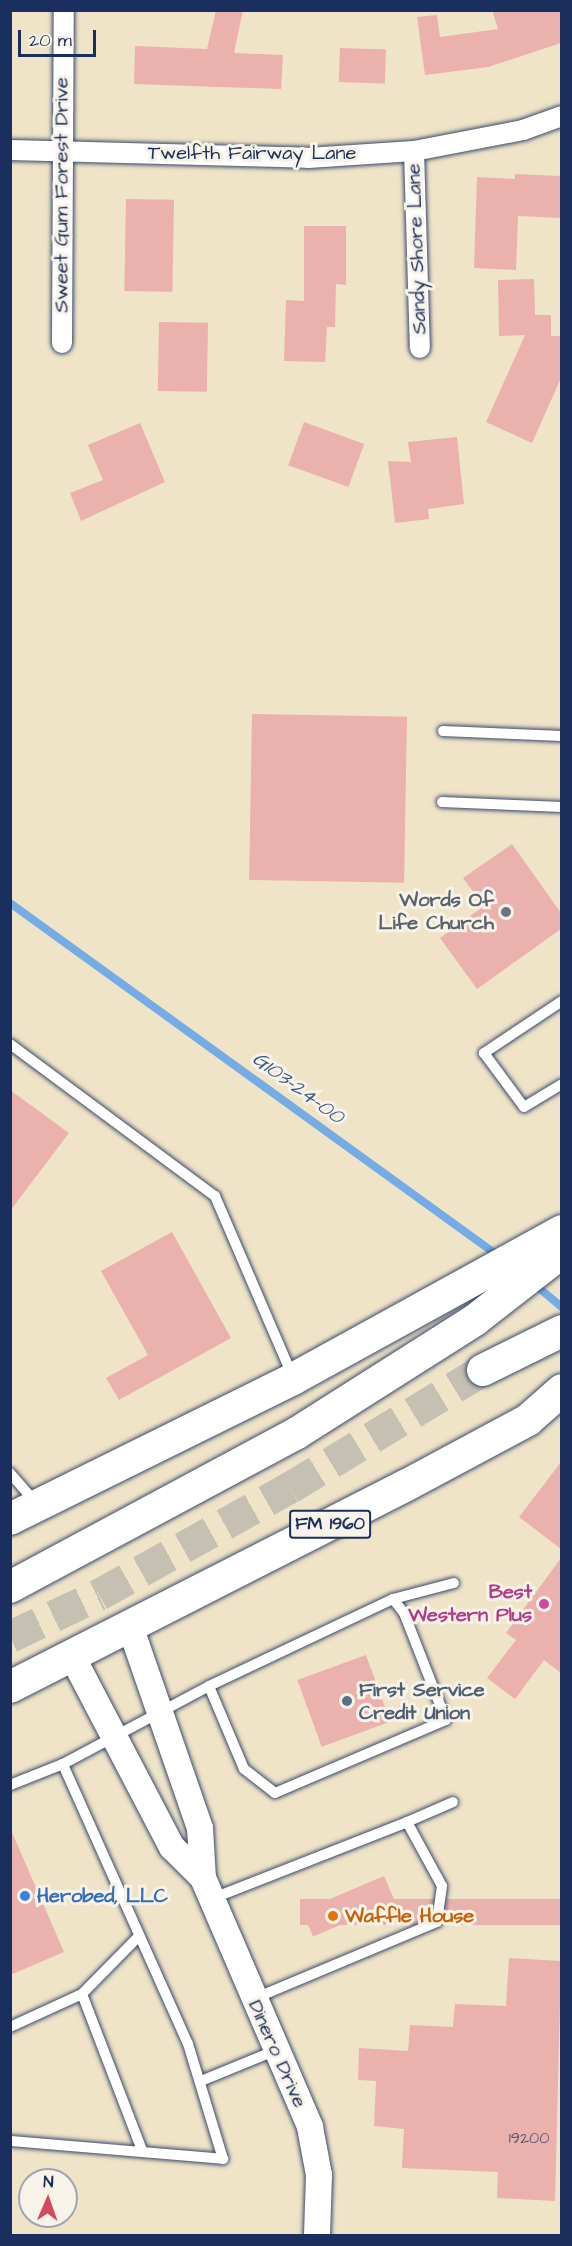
<!DOCTYPE html>
<html>
<head>
<meta charset="utf-8">
<style>
  body { margin:0 }
  #map { position:relative; width:572px; height:2246px; overflow:hidden; background:#efe4c7; font-family:"Architects Daughter",sans-serif }
  div>[style] { position:absolute }
  .stream>* { height:8px; margin:-4px; padding:0 4px; transform-origin:4px; border-radius:4px; background:#75ace4 }
  .building>* { inset:0; background:#ebb1ad; transform-origin:0 0 }
  .primary-tunnel>* { height:32px; margin-top:-16px; transform-origin:0; background:repeating-linear-gradient(90deg,#c5c0b2 0 32px,transparent 0 48px) }
  .roads { filter:drop-shadow(0 0 2px #3b4a6e) drop-shadow(0 0 2px #3b4a6e) }
  .service>* { height:10px; margin:-5px; padding:0 5px; transform-origin:5px; border-radius:5px; background:#fff }
  .minor>* { height:20px; margin:-10px; padding:0 10px; transform-origin:10px; border-radius:10px; background:#fff }
  .tertiary>* { height:26px; margin:-13px; padding:0 13px; transform-origin:13px; border-radius:13px; background:#fff }
  .primary>* { height:32px; margin:-16px; padding:0 16px; transform-origin:16px; border-radius:16px; background:#fff }
  .dots>* { width:16px; height:16px; translate:-50% -50%; box-sizing:border-box; border:3px solid #f7f3e8; border-radius:50% }
  span { translate:-50% -50%; white-space:nowrap; text-align:center; line-height:1.15; -webkit-text-stroke:6px #f7f3e8; paint-order:stroke }
  .number-label { font-size:16px; color:#4f5072 }
  .number-label span { -webkit-text-stroke-width:0 }
  .shield-label span { padding:2px 4px; background:#f7f3e8; border:2px solid; border-radius:4px; -webkit-text-stroke-width:0 }
  .shield-label { font-size:18px; color:#1b2f5e; font-weight:700 }
  .street-label { font-size:20px; color:#1b2f5e }
  .worship-label { font-size:20px; color:#5b616d; font-weight:700 }
  .right { translate:-100% -50%; text-align:right }
  .hotel-label { font-size:20px; color:#b23c85; font-weight:700 }
  .service-label { font-size:20px; color:#4e5e75; font-weight:700 }
  .left { translate:0 -50%; text-align:left }
  .shop-label { font-size:20px; color:#366cbe; font-weight:700 }
  .food-label { font-size:20px; color:#c56008; font-weight:700 }
  .water-label { font-size:21px; color:#365486; font-style:italic }
  .frame { position:absolute; inset:0; border:12px solid #1b2f5e; pointer-events:none }
  .north { position:absolute; left:18px; top:2168px; width:60px; height:60px; box-sizing:border-box; background:#f7f3e8; border:2px solid #9fa5b1; border-radius:50%; rotate:2deg; font-size:16px; font-weight:700; line-height:24px; text-align:center; color:#1b2f5e }
  .north::after { content:''; display:block; margin:auto; width:21px; height:27px; background:#d1495b; clip-path:polygon(50% 0,100% 100%,50% 72%,0 100%) }
  .scale { position:absolute; left:18px; top:30px; width:78px; height:27px; box-sizing:border-box; border:3px solid #1b2f5e; border-top:0; padding-left:8px; font-size:18px; line-height:21px; white-space:nowrap; color:#1b2f5e; -webkit-text-stroke:4px #f7f3e8; paint-order:stroke }
</style>
</head>
<body>
<div id="map">
  <div class="stream">
    <i style="left:10px;top:903px;width:604px;rotate:35.85deg"></i>
    <i style="left:533px;top:1283px;width:38px;rotate:40deg"></i>
  </div>
  <div class="building">
    <i style="clip-path:polygon(216px 10px,243px 10px,234px 53px,283px 55px,281px 89px,134px 84px,135px 46px,207px 49px)"></i>
    <i style="clip-path:polygon(492px 10px,561px 10px,561px 43px,488px 67px,425px 75px,417px 17px,437px 15px,440px 37px,498px 29px)"></i>
    <i style="left:340px;top:48px;width:46px;height:34px;rotate:2deg"></i>
    <i style="clip-path:polygon(515px 174px,561px 176px,561px 218px,518px 216px,516px 270px,474px 268px,477px 177px,515px 179px)"></i>
    <i style="left:126px;top:199px;width:48px;height:92px;rotate:1deg"></i>
    <i style="clip-path:polygon(304px 226px,346px 226px,346px 285px,336px 284px,335px 327px,327px 327px,325px 362px,284px 361px,286px 300px,304px 301px)"></i>
    <i style="clip-path:polygon(534px 279px,535px 315px,551px 315px,551px 336px,561px 336px,561px 378px,532px 443px,486px 422px,525px 335px,499px 336px,498px 280px)"></i>
    <i style="left:159px;top:322px;width:49px;height:69px;rotate:1deg"></i>
    <i style="left:304px;top:422px;width:64px;height:46px;rotate:20deg"></i>
    <i style="clip-path:polygon(140px 423px,165px 482px,81px 521px,70px 493px,103px 480px,88px 445px)"></i>
    <i style="clip-path:polygon(457px 437px,464px 504px,428px 509px,429px 519px,395px 523px,388px 461px,411px 462px,408px 442px)"></i>
    <i style="left:252px;top:714px;width:155px;height:166px;rotate:1deg"></i>
    <i style="clip-path:polygon(512px 844px,561px 913px,561px 929px,477px 989px,440px 938px,484px 906px,463px 878px)"></i>
    <i style="clip-path:polygon(10px 1090px,69px 1133px,10px 1211px)"></i>
    <i style="clip-path:polygon(172px 1232px,231px 1338px,119px 1400px,106px 1378px,148px 1355px,101px 1271px)"></i>
    <i style="clip-path:polygon(561px 1462px,561px 1549px,519px 1517px)"></i>
    <i style="clip-path:polygon(561px 1558px,561px 1673px,544px 1660px,515px 1699px,487px 1678px,516px 1640px,506px 1633px)"></i>
    <i style="left:366px;top:1655px;width:71px;height:73px;rotate:70deg"></i>
    <i style="clip-path:polygon(10px 1828px,64px 1952px,10px 1975px)"></i>
    <i style="left:384px;top:1876px;width:28px;height:89px;rotate:67deg"></i>
    <i style="left:561px;top:1899px;width:26px;height:261px;rotate:90deg"></i>
    <i style="clip-path:polygon(509px 1958px,561px 1961px,555px 2201px,497px 2198px,498px 2172px,402px 2168px,404px 2129px,374px 2126px,376px 2081px,358px 2080px,359px 2048px,408px 2051px,410px 2025px,453px 2027px,455px 2004px,506px 2006px)"></i>
  </div>
  <div class="primary-tunnel">
    <i style="left:10px;top:1637px;width:98px;rotate:-25.3deg"></i>
    <i style="left:99px;top:1595px;width:219px;rotate:-29.3deg"></i>
    <i style="left:290px;top:1488px;width:226px;rotate:-31.4deg"></i>
  </div>
  <div class="roads">
    <div class="service">
      <i style="left:443px;top:731px;width:119px;rotate:2.4deg"></i>
      <i style="left:442px;top:802px;width:120px;rotate:2.4deg"></i>
      <i style="left:562px;top:1001px;width:94px;rotate:146.3deg"></i>
      <i style="left:484px;top:1053px;width:67px;rotate:53.5deg"></i>
      <i style="left:524px;top:1107px;width:44px;rotate:-31.2deg"></i>
      <i style="left:10px;top:1044px;width:255px;rotate:36.6deg"></i>
      <i style="left:215px;top:1196px;width:195px;rotate:66.7deg"></i>
      <i style="left:10px;top:1473px;width:40px;rotate:49deg"></i>
      <i style="left:393px;top:1599px;width:18px;rotate:52deg"></i>
      <i style="left:404px;top:1613px;width:115px;rotate:68.6deg"></i>
      <i style="left:446px;top:1720px;width:186px;rotate:156.9deg"></i>
      <i style="left:275px;top:1793px;width:39px;rotate:-142deg"></i>
      <i style="left:244px;top:1769px;width:90px;rotate:-112.9deg"></i>
      <i style="left:209px;top:1686px;width:204px;rotate:-25.3deg"></i>
      <i style="left:393px;top:1599px;width:63px;rotate:-14.7deg"></i>
      <i style="left:10px;top:1785px;width:57px;rotate:-21.6deg"></i>
      <i style="left:63px;top:1764px;width:166px;rotate:-28.1deg"></i>
      <i style="left:407px;top:1822px;width:50px;rotate:-23.5deg"></i>
      <i style="left:211px;top:1899px;width:211px;rotate:-21.4deg"></i>
      <i style="left:407px;top:1822px;width:73px;rotate:61.3deg"></i>
      <i style="left:442px;top:1886px;width:36px;rotate:98deg"></i>
      <i style="left:437px;top:1922px;width:199px;rotate:157.3deg"></i>
      <i style="left:82px;top:1994px;width:167px;rotate:69deg"></i>
      <i style="left:10px;top:2027px;width:79px;rotate:-24.6deg"></i>
      <i style="left:82px;top:1994px;width:80px;rotate:-45.5deg"></i>
      <i style="left:201px;top:2081px;width:79px;rotate:-22.3deg"></i>
      <i style="left:10px;top:2141px;width:214px;rotate:4.8deg"></i>
      <i style="left:223px;top:2159px;width:120px;rotate:-106.9deg"></i>
      <i style="left:188px;top:2044px;width:307px;rotate:-114.1deg"></i>
    </div>
    <div class="minor">
      <i style="left:10px;top:150px;width:298px;rotate:1.5deg"></i>
      <i style="left:308px;top:158px;width:106px;rotate:-3.8deg"></i>
      <i style="left:414px;top:151px;width:111px;rotate:-10.9deg"></i>
      <i style="left:523px;top:130px;width:41px;rotate:-19.7deg"></i>
      <i style="left:414px;top:151px;width:197px;rotate:88.3deg"></i>
      <i style="left:62px;top:343px;width:333px;rotate:-89.7deg"></i>
    </div>
    <div class="tertiary">
      <i style="left:130px;top:1626px;width:214px;rotate:70.9deg"></i>
      <i style="left:200px;top:1828px;width:50px;rotate:86.6deg"></i>
      <i style="left:203px;top:1878px;width:271px;rotate:66.7deg"></i>
      <i style="left:310px;top:2127px;width:49px;rotate:79.4deg"></i>
      <i style="left:319px;top:2175px;width:61px;rotate:91.9deg"></i>
      <i style="left:72px;top:1656px;width:216px;rotate:62.4deg"></i>
      <i style="left:172px;top:1847px;width:44px;rotate:45deg"></i>
    </div>
    <div class="primary">
      <i style="left:483px;top:1370px;width:88px;rotate:-26.3deg"></i>
      <i style="left:10px;top:1519px;width:316px;rotate:-26.3deg"></i>
      <i style="left:293px;top:1379px;width:307px;rotate:-28.8deg"></i>
      <i style="left:10px;top:1587px;width:326px;rotate:-28.2deg"></i>
      <i style="left:297px;top:1433px;width:211px;rotate:-32.4deg"></i>
      <i style="left:475px;top:1320px;width:110px;rotate:-38deg"></i>
      <i style="left:10px;top:1687px;width:443px;rotate:-27deg"></i>
      <i style="left:405px;top:1486px;width:140px;rotate:-28.2deg"></i>
      <i style="left:528px;top:1420px;width:45px;rotate:-41.4deg"></i>
    </div>
  </div>
  <div class="dots">
    <i style="left:506px;top:912px;background:#6b7280"></i>
    <i style="left:544px;top:1604px;background:#d1479c"></i>
    <i style="left:347px;top:1701px;background:#5c6f8a"></i>
    <i style="left:25px;top:1896px;background:#3f7fe0"></i>
    <i style="left:333px;top:1916px;background:#e8710a"></i>
  </div>
  <div class="number-label">
    <span style="left:529px;top:2138px">19200</span>
  </div>
  <div class="shield-label">
    <span style="left:330px;top:1524px">FM 1960</span>
  </div>
  <div class="street-label">
    <span style="left:252px;top:153px">Twelfth Fairway Lane</span>
    <span style="left:62px;top:195px;rotate:-90deg">Sweet Gum Forest Drive</span>
    <span style="left:417px;top:249px;rotate:-92deg">Sandy Shore Lane</span>
    <span style="left:277px;top:2054px;rotate:66deg">Dinero Drive</span>
  </div>
  <div class="worship-label">
    <span class="right" style="left:494px;top:912px">Words Of<br>Life Church</span>
  </div>
  <div class="hotel-label">
    <span class="right" style="left:532px;top:1604px">Best<br>Western Plus</span>
  </div>
  <div class="service-label">
    <span class="left" style="left:359px;top:1702px">First Service<br>Credit Union</span>
  </div>
  <div class="shop-label">
    <span class="left" style="left:37px;top:1896px">Herobed, LLC</span>
  </div>
  <div class="food-label">
    <span class="left" style="left:345px;top:1916px">Waffle House</span>
  </div>
  <div class="water-label">
    <span style="left:298px;top:1088px;rotate:36deg">G103-24-00</span>
  </div>
  <div class="frame"></div>
  <div class="north">N</div>
  <div class="scale">20 m</div>
</div>
</body>
</html>
